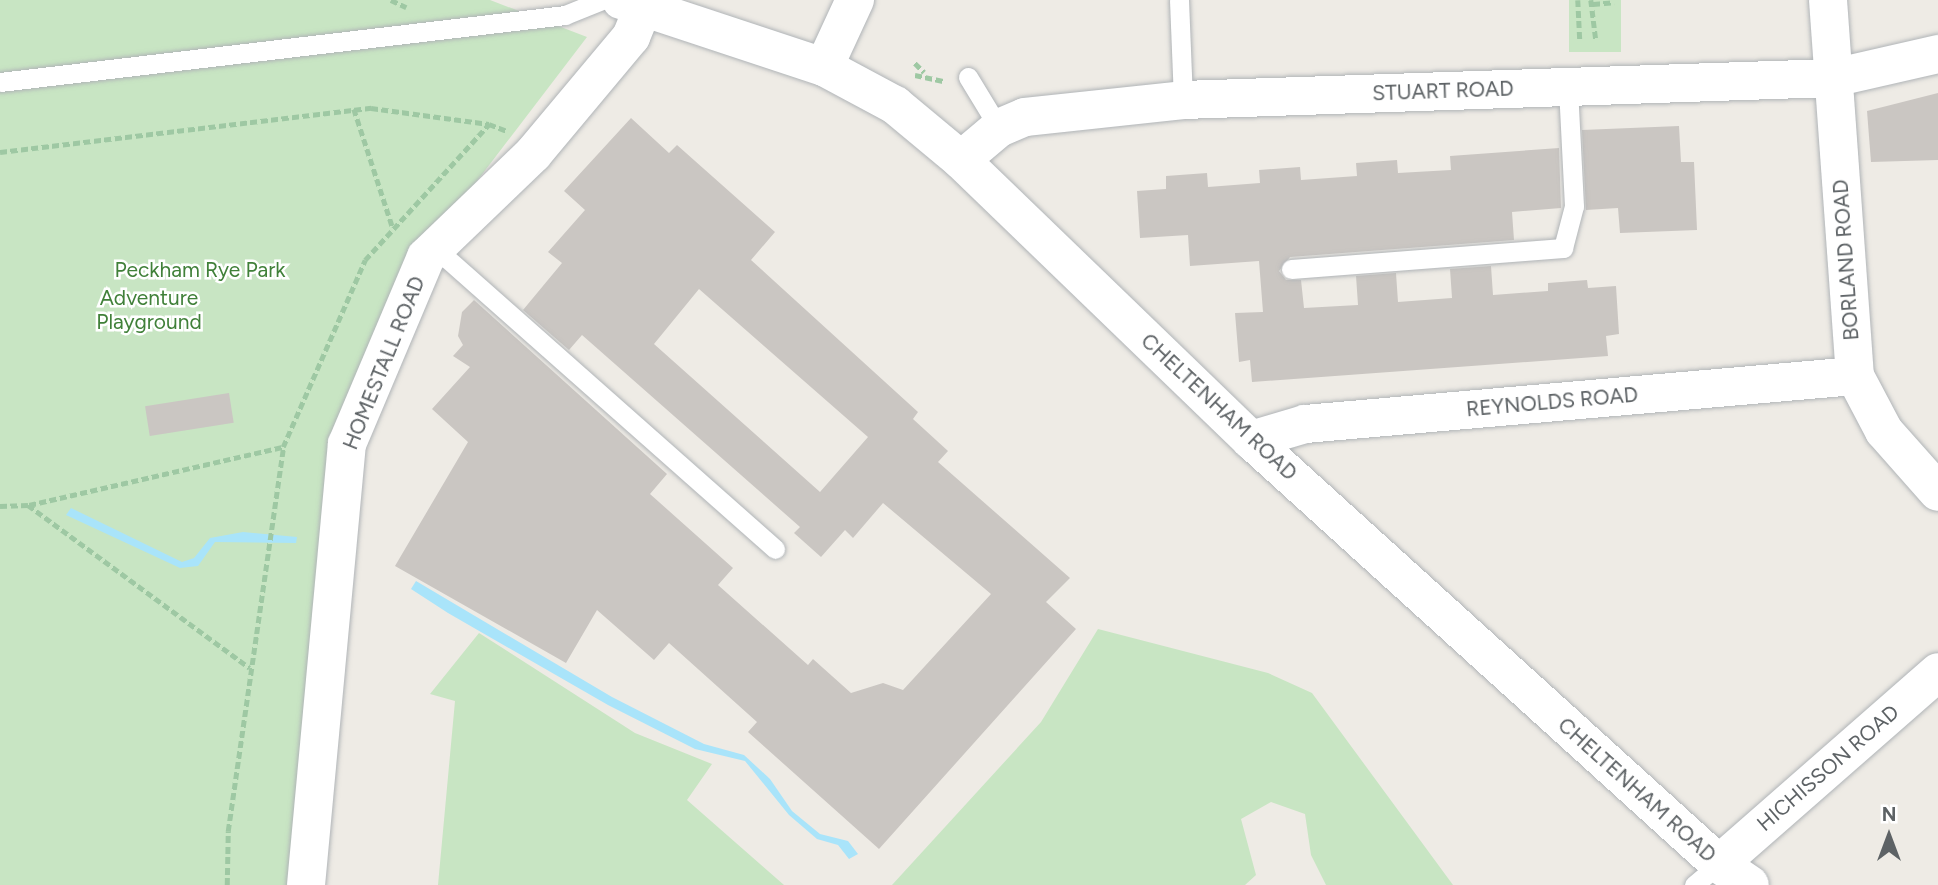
<!DOCTYPE html>
<html>
<head>
<meta charset="utf-8">
<style>
  body { margin:0 }
  #map { position:relative; width:1938px; height:885px; overflow:hidden; background:#eeebe5; font-family:Figtree,sans-serif }
  div>[style] { position:absolute }
  .green>* { inset:0; background:#c8e5c3; transform-origin:0 0 }
  .water>* { inset:0; background:#a9e4fa }
  .building>* { inset:0; background:#cac6c2; transform-origin:0 0 }
  .path>* { height:4.5px; margin-top:-2.25px; transform-origin:0; background:repeating-linear-gradient(90deg,#9ec8a3 0 7px,transparent 0 10.5px) }
  .roads { filter:drop-shadow(0 0 2px #b0b4b7) drop-shadow(0 0 2px #b0b4b7) }
  .lane>* { height:19px; margin:-9.5px; padding:0 9.5px; transform-origin:9.5px; border-radius:9.5px; background:#fff }
  .street>* { height:38px; margin:-19px; padding:0 19px; transform-origin:19px; border-radius:19px; background:#fff }
  .secondary>* { height:38px; margin:-19px; padding:0 19px; transform-origin:19px; border-radius:19px; background:#fff }
  span { translate:-50% -50%; white-space:nowrap; text-align:center; line-height:1.15; -webkit-text-stroke:5px #fff; paint-order:stroke }
  .street-label { font-size:21px; color:#5d6265 }
  .park-label { font-size:21px; color:#408039 }
  .north { position:absolute; left:1854px; top:801px; width:70px; height:70px; -webkit-text-stroke:5px #fff; paint-order:stroke; rotate:0deg; font-size:19px; font-weight:700; line-height:28px; text-align:center; color:#5d6265 }
  .north::after { content:''; display:block; margin:auto; width:24px; height:32px; background:#5d6265; clip-path:polygon(50% 0,100% 100%,50% 72%,0 100%) }
</style>
</head>
<body>
<div id="map">
  <div class="green">
    <i style="clip-path:polygon(0 0,490px 0,587px 37px,422px 253px,344px 445px,301px 885px,0 885px)"></i>
    <i style="left:1569px;top:0;width:52px;height:52px"></i>
    <i style="clip-path:polygon(1098px 629px,1268px 673px,1312px 693px,1453px 885px,1326px 885px,1311px 855px,1305px 814px,1271px 802px,1241px 819px,1256px 875px,1245px 885px,892px 885px,1041px 722px)"></i>
    <i style="clip-path:polygon(479px 633px,635px 733px,712px 764px,687px 800px,784px 885px,438px 885px,455px 701px,430px 694px)"></i>
  </div>
  <div class="water">
    <i style="clip-path:polygon(71px 508px,182px 562px,194px 558px,210px 538px,243px 532px,297px 537px,296px 543px,215px 542px,198px 566px,180px 568px,66px 515px)"></i>
    <i style="clip-path:polygon(416px 581px,612px 697px,704px 744px,744px 755px,770px 779px,792px 811px,820px 834px,848px 841px,858px 854px,849px 859px,838px 845px,817px 839px,789px 815px,745px 761px,695px 749px,608px 705px,448px 613px,411px 589px)"></i>
  </div>
  <div class="building">
    <i style="clip-path:polygon(1938px 93px,1938px 160px,1871px 162px,1867px 111px)"></i>
    <i style="clip-path:polygon(evenodd,631px 118px,669px 153px,677px 145px,775px 232px,751px 260px,918px 412px,913px 419px,948px 451px,938px 462px,1070px 578px,1046px 602px,1076px 629px,879px 849px,748px 732px,757px 722px,669px 643px,654px 660px,597px 610px,566px 663px,395px 566px,468px 442px,432px 409px,470px 367px,453px 356px,463px 345px,458px 336px,462px 312px,474px 300px,667px 474px,650px 494px,733px 568px,718px 585px,808px 665px,813px 659px,851px 693px,883px 683px,903px 690px,991px 594px,883px 503px,853px 538px,845px 530px,821px 557px,794px 533px,800px 527px,582px 335px,569px 350px,523px 310px,562px 263px,548px 252px,585px 210px,564px 191px,631px 118px,699px 289px,868px 437px,820px 492px,654px 344px,699px 289px)"></i>
    <i style="clip-path:polygon(1679px 126px,1681px 162px,1694px 162px,1697px 230px,1620px 233px,1618px 208px,1586px 210px,1582px 130px)"></i>
    <i style="clip-path:polygon(1559px 148px,1561px 208px,1512px 212px,1514px 240px,1290px 257px,1279px 271px,1286px 280px,1301px 280px,1304px 308px,1358px 305px,1356px 276px,1396px 273px,1398px 302px,1452px 298px,1450px 269px,1491px 266px,1493px 295px,1548px 291px,1548px 283px,1587px 280px,1588px 288px,1616px 286px,1619px 334px,1606px 336px,1608px 356px,1252px 382px,1250px 360px,1239px 362px,1235px 313px,1263px 312px,1259px 261px,1190px 266px,1188px 235px,1140px 238px,1137px 191px,1166px 189px,1166px 176px,1207px 173px,1208px 187px,1260px 183px,1259px 170px,1300px 167px,1301px 180px,1357px 176px,1356px 163px,1397px 160px,1398px 173px,1451px 170px,1450px 156px)"></i>
    <i style="left:229px;top:393px;width:30px;height:85px;rotate:81deg"></i>
  </div>
  <div class="path">
    <i style="left:391px;top:0;width:17px;rotate:25deg"></i>
    <i style="left:1578px;top:0;width:41px;rotate:87.2deg"></i>
    <i style="left:1591px;top:0;width:40px;rotate:82.9deg"></i>
    <i style="left:1593px;top:4px;width:21px;rotate:-5deg"></i>
    <i style="left:915px;top:63px;width:13px;rotate:45deg"></i>
    <i style="left:915px;top:75px;width:30px;rotate:12deg"></i>
    <i style="left:354px;top:109px;width:125px;rotate:71.9deg"></i>
    <i style="left:0;top:152px;width:374px;rotate:-6.8deg"></i>
    <i style="left:371px;top:108px;width:119px;rotate:7.7deg"></i>
    <i style="left:29px;top:505px;width:261px;rotate:-12.9deg"></i>
    <i style="left:0;top:506px;width:28px;rotate:-2deg"></i>
    <i style="left:28px;top:505px;width:275px;rotate:36.3deg"></i>
    <i style="left:227px;top:885px;width:54px;rotate:-88.9deg"></i>
    <i style="left:228px;top:831px;width:388px;rotate:-81.8deg"></i>
    <i style="left:283px;top:447px;width:204px;rotate:-66.3deg"></i>
    <i style="left:365px;top:260px;width:184px;rotate:-47.6deg"></i>
    <i style="left:489px;top:124px;width:19px;rotate:21deg"></i>
  </div>
  <div class="roads">
    <div class="lane">
      <i style="left:1179px;top:0;width:100px;rotate:87.7deg"></i>
      <i style="left:968px;top:77px;width:60px;rotate:58.7deg"></i>
      <i style="left:0;top:82px;width:569px;rotate:-6.76deg"></i>
      <i style="left:565px;top:15px;width:40px;rotate:-22deg"></i>
      <i style="left:435px;top:248px;width:454px;rotate:41.5deg"></i>
      <i style="left:1291px;top:269px;width:273px;rotate:-4.4deg"></i>
      <i style="left:1563px;top:248px;width:43px;rotate:-75.3deg"></i>
      <i style="left:1574px;top:206px;width:119px;rotate:-92.9deg"></i>
      <i style="left:1694px;top:885px;width:33px;rotate:-40deg"></i>
    </div>
    <div class="street">
      <i style="left:1828px;top:0;width:377px;rotate:85.9deg"></i>
      <i style="left:1855px;top:376px;width:62px;rotate:62.2deg"></i>
      <i style="left:1884px;top:431px;width:81px;rotate:48.5deg"></i>
      <i style="left:824px;top:67px;width:74px;rotate:-65.2deg"></i>
      <i style="left:961px;top:160px;width:50px;rotate:-40.1deg"></i>
      <i style="left:999px;top:128px;width:28px;rotate:-23deg"></i>
      <i style="left:1025px;top:117px;width:159px;rotate:-6.1deg"></i>
      <i style="left:1183px;top:100px;width:650px;rotate:-1.94deg"></i>
      <i style="left:1833px;top:78px;width:108px;rotate:-12.9deg"></i>
      <i style="left:1251px;top:440px;width:56px;rotate:-16.5deg"></i>
      <i style="left:1305px;top:424px;width:552px;rotate:-4.99deg"></i>
      <i style="left:1719px;top:864px;width:291px;rotate:-41.2deg"></i>
    </div>
    <div class="secondary">
      <i style="left:621px;top:0;width:214px;rotate:18.3deg"></i>
      <i style="left:824px;top:67px;width:81px;rotate:28.2deg"></i>
      <i style="left:895px;top:105px;width:86px;rotate:39.8deg"></i>
      <i style="left:961px;top:160px;width:403px;rotate:44deg"></i>
      <i style="left:1251px;top:440px;width:632px;rotate:42.18deg"></i>
      <i style="left:1719px;top:864px;width:37px;rotate:34deg"></i>
      <i style="left:306px;top:885px;width:443px;rotate:-84.7deg"></i>
      <i style="left:347px;top:444px;width:203px;rotate:-67.1deg"></i>
      <i style="left:426px;top:257px;width:149px;rotate:-43.9deg"></i>
      <i style="left:533px;top:154px;width:153px;rotate:-50.1deg"></i>
      <i style="left:631px;top:37px;width:32px;rotate:-68deg"></i>
    </div>
  </div>
  <div class="street-label">
    <span style="left:1443px;top:91px;rotate:-2deg">STUART ROAD</span>
    <span style="left:1846px;top:260px;rotate:-94deg">BORLAND ROAD</span>
    <span style="left:384px;top:363px;rotate:-68deg">HOMESTALL ROAD</span>
    <span style="left:1552px;top:402px;rotate:-5deg">REYNOLDS ROAD</span>
    <span style="left:1219px;top:407px;rotate:43deg">CHELTENHAM ROAD</span>
    <span style="left:1828px;top:768px;rotate:-41deg">HICHISSON ROAD</span>
    <span style="left:1637px;top:790px;rotate:42deg">CHELTENHAM ROAD</span>
  </div>
  <div class="park-label">
    <span style="left:200px;top:270px">Peckham Rye Park</span>
    <span style="left:149px;top:310px">Adventure<br>Playground</span>
  </div>
  <div class="north">N</div>
</div>
</body>
</html>
